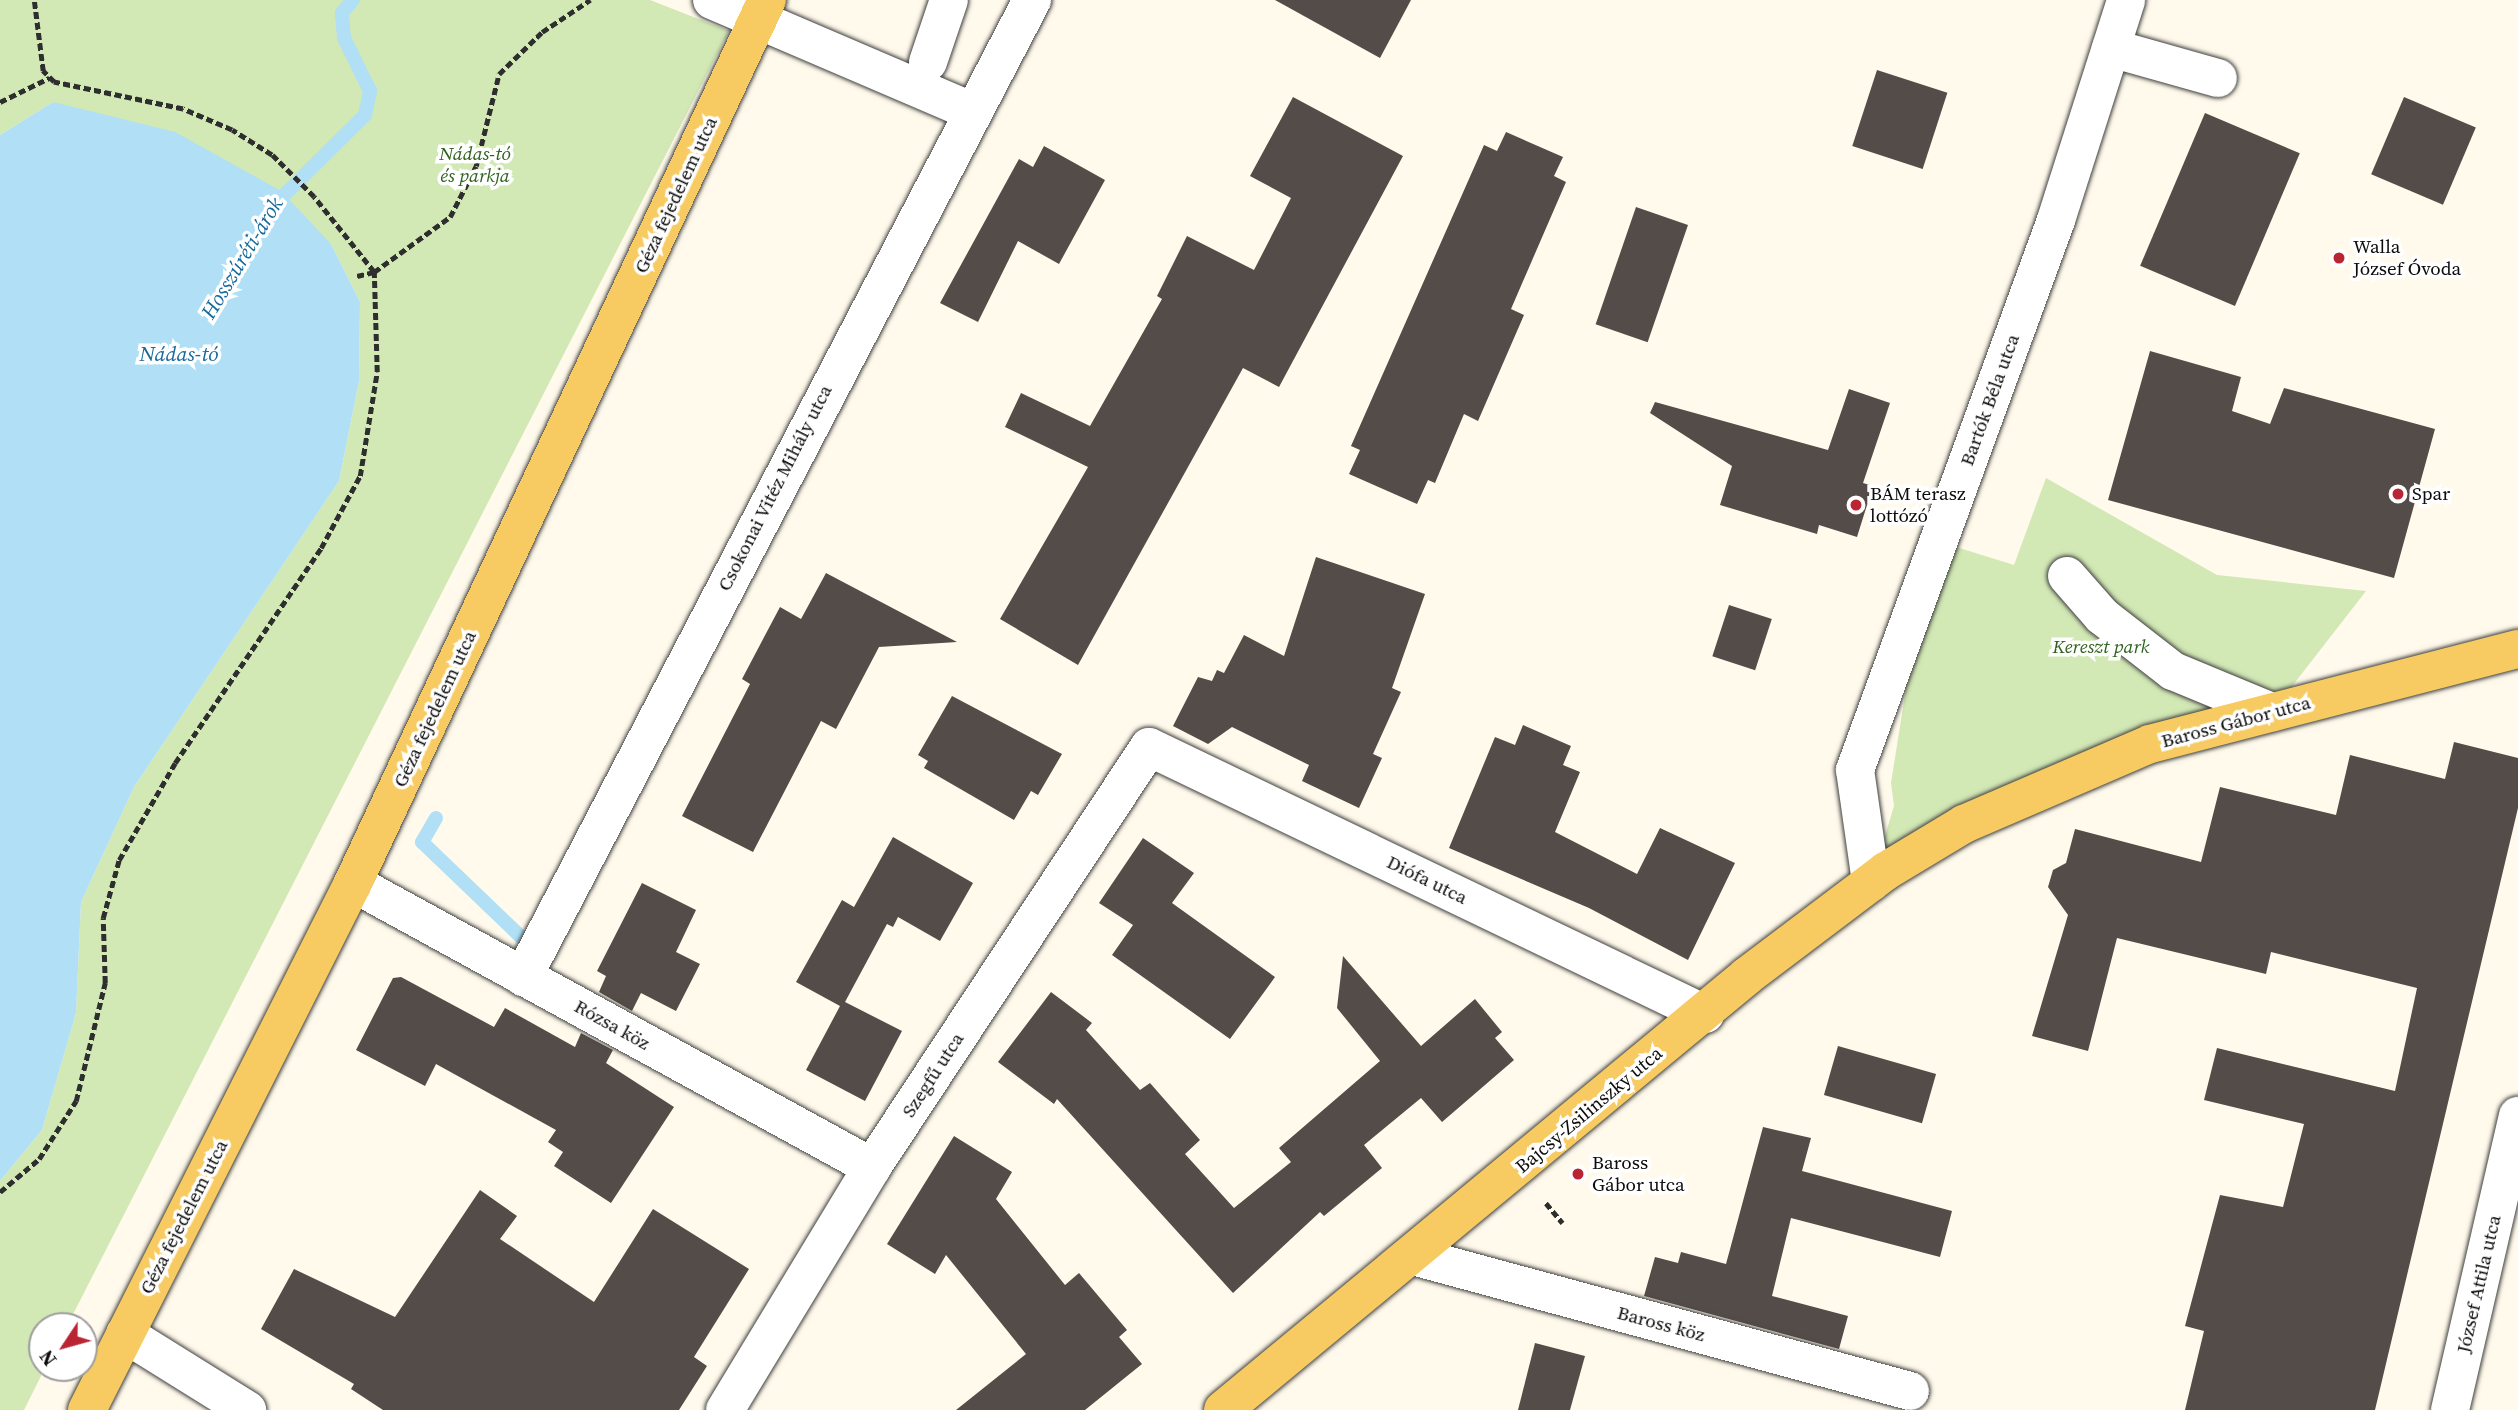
<!DOCTYPE html>
<html>
<head>
<meta charset="utf-8">
<style>
  body { margin:0 }
  #map { position:relative; width:2518px; height:1410px; overflow:hidden; background:#fffaeb; font-family:"Source Serif 4",serif }
  div>[style] { position:absolute }
  .green>* { inset:0; background:#d2e8b5 }
  .water>* { inset:0; background:#b0dff6 }
  .stream>* { height:14px; margin:-7px; padding:0 7px; transform-origin:7px; border-radius:7px; background:#b0dff6 }
  .building>* { inset:0; background:#544c48; transform-origin:0 0 }
  .path>* { height:4.5px; margin-top:-2.25px; transform-origin:0; background:repeating-linear-gradient(90deg,#2e2e2e 0 7px,transparent 0 10.5px) }
  .roads { filter:drop-shadow(0 0 2px #3f3f3f) drop-shadow(0 0 2px #3f3f3f) }
  .minor>* { height:38px; margin:-19px; padding:0 19px; transform-origin:19px; border-radius:19px; background:#fff }
  .major>* { height:38px; margin:-19px; padding:0 19px; transform-origin:19px; border-radius:19px; background:#f8cb62 }
  .dots>* { width:19px; height:19px; translate:-50% -50%; box-sizing:border-box; border:4px solid #fff; border-radius:50% }
  span { translate:-50% -50%; white-space:nowrap; text-align:center; line-height:1.15; -webkit-text-stroke:7px #fff; paint-order:stroke }
  .park-label { font-size:19px; color:#2f621d; font-style:italic }
  .street-label { font-size:19px; color:#0c0c0c }
  .poi-label { font-size:19px; color:#0c0c0c }
  .left { translate:0 -50%; text-align:left }
  .water-label { font-size:21px; color:#17699c; font-style:italic }
  .north { position:absolute; left:28px; top:1312px; width:70px; height:70px; box-sizing:border-box; background:#fff; border:2px solid #9e9e9e; border-radius:50%; rotate:234deg; font-size:19px; font-weight:700; line-height:28px; text-align:center; color:#0c0c0c }
  .north::after { content:''; display:block; margin:auto; width:24px; height:32px; background:#ba2534; clip-path:polygon(50% 0,100% 100%,50% 72%,0 100%) }
</style>
</head>
<body>
<div id="map">
  <div class="green">
    <i style="clip-path:polygon(0 0,650px 0,729px 31px,67px 1326px,42px 1326px,45px 1368px,24px 1410px,0 1410px,0 1181px,42px 1130px,76px 1013px,81px 902px,134px 787px,339px 481px,359px 381px,360px 302px,331px 244px,53px 102px,0 135px)"></i>
    <i style="clip-path:polygon(2046px 478px,2217px 575px,2366px 591px,2272px 712px,1871px 882px,1894px 806px,1891px 783px,1922px 588px,1940px 542px,2014px 565px)"></i>
  </div>
  <div class="water">
    <i style="clip-path:polygon(53px 102px,175px 132px,281px 191px,331px 244px,360px 302px,359px 381px,339px 481px,134px 787px,81px 902px,76px 1013px,42px 1130px,0 1181px,0 135px)"></i>
  </div>
  <div class="stream">
    <i style="left:272px;top:207px;width:131px;rotate:-44.7deg"></i>
    <i style="left:365px;top:115px;width:25px;rotate:-78deg"></i>
    <i style="left:370px;top:91px;width:59px;rotate:-116.1deg"></i>
    <i style="left:344px;top:38px;width:25px;rotate:-95deg"></i>
    <i style="left:342px;top:13px;width:17px;rotate:-50deg"></i>
    <i style="left:436px;top:818px;width:28px;rotate:120deg"></i>
    <i style="left:422px;top:842px;width:137px;rotate:43.8deg"></i>
  </div>
  <div class="building">
    <i style="clip-path:polygon(1275px 0,1411px 0,1380px 58px)"></i>
    <i style="left:1877px;top:70px;width:74px;height:80px;rotate:18deg"></i>
    <i style="clip-path:polygon(1293px 97px,1403px 156px,1279px 387px,1243px 368px,1078px 665px,1000px 619px,1088px 467px,1005px 427px,1021px 393px,1090px 426px,1162px 299px,1157px 296px,1187px 236px,1254px 270px,1291px 198px,1250px 176px)"></i>
    <i style="left:2404px;top:97px;width:78px;height:84px;rotate:23deg"></i>
    <i style="left:2205px;top:113px;width:103px;height:166px;rotate:23deg"></i>
    <i style="clip-path:polygon(1506px 132px,1563px 157px,1554px 176px,1566px 182px,1511px 309px,1524px 315px,1478px 421px,1464px 414px,1435px 483px,1428px 480px,1417px 504px,1349px 474px,1360px 450px,1351px 446px,1484px 145px,1497px 151px)"></i>
    <i style="clip-path:polygon(1044px 146px,1105px 180px,1059px 264px,1018px 241px,978px 322px,940px 303px,1019px 159px,1033px 167px)"></i>
    <i style="left:1636px;top:207px;width:55px;height:124px;rotate:19deg"></i>
    <i style="clip-path:polygon(2150px 351px,2241px 377px,2232px 411px,2270px 424px,2284px 388px,2435px 429px,2394px 578px,2108px 500px)"></i>
    <i style="clip-path:polygon(1849px 389px,1890px 403px,1863px 483px,1873px 486px,1857px 537px,1819px 525px,1817px 534px,1720px 505px,1732px 466px,1650px 413px,1655px 402px,1828px 450px)"></i>
    <i style="clip-path:polygon(1316px 557px,1425px 594px,1392px 688px,1401px 692px,1373px 754px,1382px 758px,1359px 808px,1302px 781px,1309px 765px,1232px 727px,1208px 744px,1173px 726px,1198px 677px,1212px 681px,1217px 670px,1224px 673px,1244px 635px,1284px 656px)"></i>
    <i style="clip-path:polygon(826px 573px,957px 642px,879px 647px,836px 729px,821px 721px,753px 852px,682px 816px,750px 684px,742px 679px,780px 607px,801px 619px)"></i>
    <i style="left:1729px;top:605px;width:45px;height:54px;rotate:18deg"></i>
    <i style="clip-path:polygon(952px 696px,1062px 754px,1038px 795px,1031px 791px,1014px 820px,924px 768px,928px 761px,918px 755px)"></i>
    <i style="clip-path:polygon(1523px 725px,1571px 746px,1563px 765px,1580px 772px,1555px 832px,1637px 874px,1660px 828px,1735px 863px,1688px 960px,1589px 908px,1449px 848px,1495px 737px,1515px 745px)"></i>
    <i style="clip-path:polygon(2454px 742px,2518px 758px,2518px 808px,2375px 1410px,2185px 1410px,2204px 1331px,2185px 1326px,2220px 1195px,2283px 1207px,2304px 1124px,2204px 1100px,2217px 1048px,2395px 1091px,2417px 988px,2271px 952px,2266px 974px,2117px 938px,2088px 1051px,2032px 1036px,2068px 915px,2048px 887px,2053px 870px,2066px 863px,2075px 829px,2201px 862px,2220px 787px,2336px 815px,2350px 755px,2445px 779px)"></i>
    <i style="clip-path:polygon(893px 837px,973px 883px,940px 941px,898px 917px,893px 927px,887px 924px,845px 1002px,902px 1031px,865px 1101px,806px 1070px,840px 1006px,796px 982px,842px 900px,854px 907px)"></i>
    <i style="clip-path:polygon(1143px 838px,1194px 873px,1172px 903px,1275px 977px,1230px 1039px,1112px 955px,1133px 925px,1099px 903px)"></i>
    <i style="clip-path:polygon(642px 883px,696px 910px,676px 952px,700px 964px,676px 1011px,641px 993px,632px 1011px,599px 992px,606px 976px,597px 971px)"></i>
    <i style="clip-path:polygon(1343px 956px,1421px 1046px,1475px 999px,1502px 1032px,1495px 1038px,1514px 1060px,1442px 1122px,1421px 1098px,1364px 1145px,1382px 1168px,1324px 1216px,1320px 1212px,1233px 1293px,1057px 1099px,1054px 1104px,998px 1062px,1051px 992px,1092px 1023px,1086px 1030px,1140px 1090px,1150px 1083px,1200px 1140px,1185px 1154px,1234px 1208px,1291px 1162px,1279px 1148px,1380px 1061px,1337px 1008px)"></i>
    <i style="clip-path:polygon(401px 977px,494px 1027px,505px 1008px,575px 1047px,581px 1033px,613px 1050px,606px 1063px,674px 1107px,611px 1203px,554px 1166px,563px 1152px,548px 1142px,556px 1130px,436px 1064px,425px 1086px,356px 1050px,393px 978px)"></i>
    <i style="left:1838px;top:1046px;width:102px;height:51px;rotate:16deg"></i>
    <i style="clip-path:polygon(1763px 1127px,1811px 1138px,1802px 1171px,1952px 1211px,1940px 1257px,1791px 1218px,1772px 1296px,1848px 1316px,1839px 1349px,1644px 1296px,1655px 1257px,1678px 1263px,1681px 1252px,1726px 1264px)"></i>
    <i style="clip-path:polygon(954px 1136px,1012px 1172px,996px 1199px,1065px 1285px,1079px 1273px,1127px 1330px,1119px 1337px,1142px 1364px,1085px 1410px,956px 1410px,1026px 1354px,946px 1255px,935px 1274px,887px 1244px)"></i>
    <i style="clip-path:polygon(480px 1190px,517px 1216px,500px 1239px,594px 1302px,653px 1209px,749px 1269px,694px 1357px,707px 1366px,679px 1410px,383px 1410px,351px 1389px,354px 1384px,261px 1329px,294px 1269px,395px 1317px)"></i>
    <i style="clip-path:polygon(1535px 1343px,1585px 1356px,1570px 1410px,1518px 1410px)"></i>
  </div>
  <div class="path">
    <i style="left:0;top:102px;width:55px;rotate:-26.1deg"></i>
    <i style="left:357px;top:276px;width:17px;rotate:-13deg"></i>
    <i style="left:374px;top:272px;width:94px;rotate:-35.9deg"></i>
    <i style="left:450px;top:217px;width:57px;rotate:-63deg"></i>
    <i style="left:476px;top:166px;width:95px;rotate:-76deg"></i>
    <i style="left:499px;top:74px;width:60px;rotate:-44.3deg"></i>
    <i style="left:542px;top:32px;width:58px;rotate:-33.7deg"></i>
    <i style="left:0;top:1192px;width:51px;rotate:-40.2deg"></i>
    <i style="left:39px;top:1159px;width:69px;rotate:-57.5deg"></i>
    <i style="left:76px;top:1101px;width:122px;rotate:-76.2deg"></i>
    <i style="left:105px;top:983px;width:65px;rotate:-91.8deg"></i>
    <i style="left:103px;top:918px;width:60px;rotate:-74.6deg"></i>
    <i style="left:119px;top:860px;width:112px;rotate:-60deg"></i>
    <i style="left:175px;top:763px;width:260px;rotate:-55.8deg"></i>
    <i style="left:321px;top:548px;width:82px;rotate:-61.6deg"></i>
    <i style="left:360px;top:476px;width:105px;rotate:-80.7deg"></i>
    <i style="left:377px;top:372px;width:100px;rotate:-91.7deg"></i>
    <i style="left:374px;top:272px;width:96px;rotate:-128.7deg"></i>
    <i style="left:314px;top:197px;width:59px;rotate:-135deg"></i>
    <i style="left:272px;top:155px;width:47px;rotate:-148deg"></i>
    <i style="left:232px;top:130px;width:53px;rotate:-156.8deg"></i>
    <i style="left:183px;top:109px;width:132px;rotate:-168.2deg"></i>
    <i style="left:54px;top:82px;width:16px;rotate:-135deg"></i>
    <i style="left:43px;top:71px;width:72px;rotate:-97.2deg"></i>
    <i style="left:1546px;top:1203px;width:26px;rotate:50deg"></i>
  </div>
  <div class="roads">
    <div class="minor">
      <i style="left:712px;top:0;width:280px;rotate:23.2deg"></i>
      <i style="left:2111px;top:48px;width:111px;rotate:15.7deg"></i>
      <i style="left:928px;top:62px;width:65px;rotate:-71.3deg"></i>
      <i style="left:2067px;top:576px;width:53px;rotate:48.8deg"></i>
      <i style="left:2102px;top:616px;width:90px;rotate:37.8deg"></i>
      <i style="left:2173px;top:671px;width:107px;rotate:22.5deg"></i>
      <i style="left:1871px;top:882px;width:113px;rotate:-98.1deg"></i>
      <i style="left:1855px;top:770px;width:586px;rotate:-69.92deg"></i>
      <i style="left:2056px;top:220px;width:231px;rotate:-72.3deg"></i>
      <i style="left:353px;top:883px;width:592px;rotate:28.69deg"></i>
      <i style="left:523px;top:977px;width:1102px;rotate:-62.48deg"></i>
      <i style="left:1413px;top:1256px;width:515px;rotate:15.2deg"></i>
      <i style="left:125px;top:1334px;width:144px;rotate:31.9deg"></i>
      <i style="left:725px;top:1410px;width:284px;rotate:-58.8deg"></i>
      <i style="left:872px;top:1167px;width:503px;rotate:-56.59deg"></i>
      <i style="left:1149px;top:747px;width:617px;rotate:25.65deg"></i>
      <i style="left:2450px;top:1410px;width:302px;rotate:-77deg"></i>
    </div>
    <div class="major">
      <i style="left:87px;top:1410px;width:590px;rotate:-63.22deg"></i>
      <i style="left:353px;top:883px;width:975px;rotate:-64.88deg"></i>
      <i style="left:1223px;top:1410px;width:680px;rotate:-39.63deg"></i>
      <i style="left:1747px;top:976px;width:174px;rotate:-37.1deg"></i>
      <i style="left:1886px;top:871px;width:91px;rotate:-31.1deg"></i>
      <i style="left:1964px;top:824px;width:202px;rotate:-23.3deg"></i>
      <i style="left:2150px;top:744px;width:380px;rotate:-14.5deg"></i>
    </div>
  </div>
  <div class="dots">
    <i style="left:2339px;top:258px;background:#ba2534"></i>
    <i style="left:2398px;top:494px;background:#ba2534"></i>
    <i style="left:1856px;top:505px;background:#ba2534"></i>
    <i style="left:1578px;top:1174px;background:#ba2534"></i>
  </div>
  <div class="park-label">
    <span style="left:475px;top:165px">Nádas-tó<br>és parkja</span>
    <span style="left:2101px;top:647px">Kereszt park</span>
  </div>
  <div class="street-label">
    <span style="left:676px;top:195px;rotate:-65deg">Géza fejedelem utca</span>
    <span style="left:1990px;top:400px;rotate:-70deg">Bartók Béla utca</span>
    <span style="left:775px;top:488px;rotate:-63deg">Csokonai Vitéz Mihály utca</span>
    <span style="left:435px;top:709px;rotate:-65deg">Géza fejedelem utca</span>
    <span style="left:2236px;top:722px;rotate:-15deg">Baross Gábor utca</span>
    <span style="left:1427px;top:880px;rotate:26deg">Diófa utca</span>
    <span style="left:612px;top:1025px;rotate:29deg">Rózsa köz</span>
    <span style="left:933px;top:1075px;rotate:-57deg">Szegfű utca</span>
    <span style="left:1589px;top:1110px;rotate:-40deg">Bajcsy-Zsilinszky utca</span>
    <span style="left:184px;top:1217px;rotate:-63deg">Géza fejedelem utca</span>
    <span style="left:2479px;top:1284px;rotate:-77deg">József Attila utca</span>
    <span style="left:1661px;top:1324px;rotate:15deg">Baross köz</span>
  </div>
  <div class="poi-label">
    <span class="left" style="left:2353px;top:258px">Walla<br>József Óvoda</span>
    <span class="left" style="left:1870px;top:505px">BÁM terasz<br>lottózó</span>
    <span class="left" style="left:2412px;top:494px">Spar</span>
    <span class="left" style="left:1592px;top:1174px">Baross<br>Gábor utca</span>
  </div>
  <div class="water-label">
    <span style="left:242px;top:258px;rotate:-59deg">Hosszúréti-árok</span>
    <span style="left:179px;top:354px">Nádas-tó</span>
  </div>
  <div class="north">N</div>
</div>
</body>
</html>
